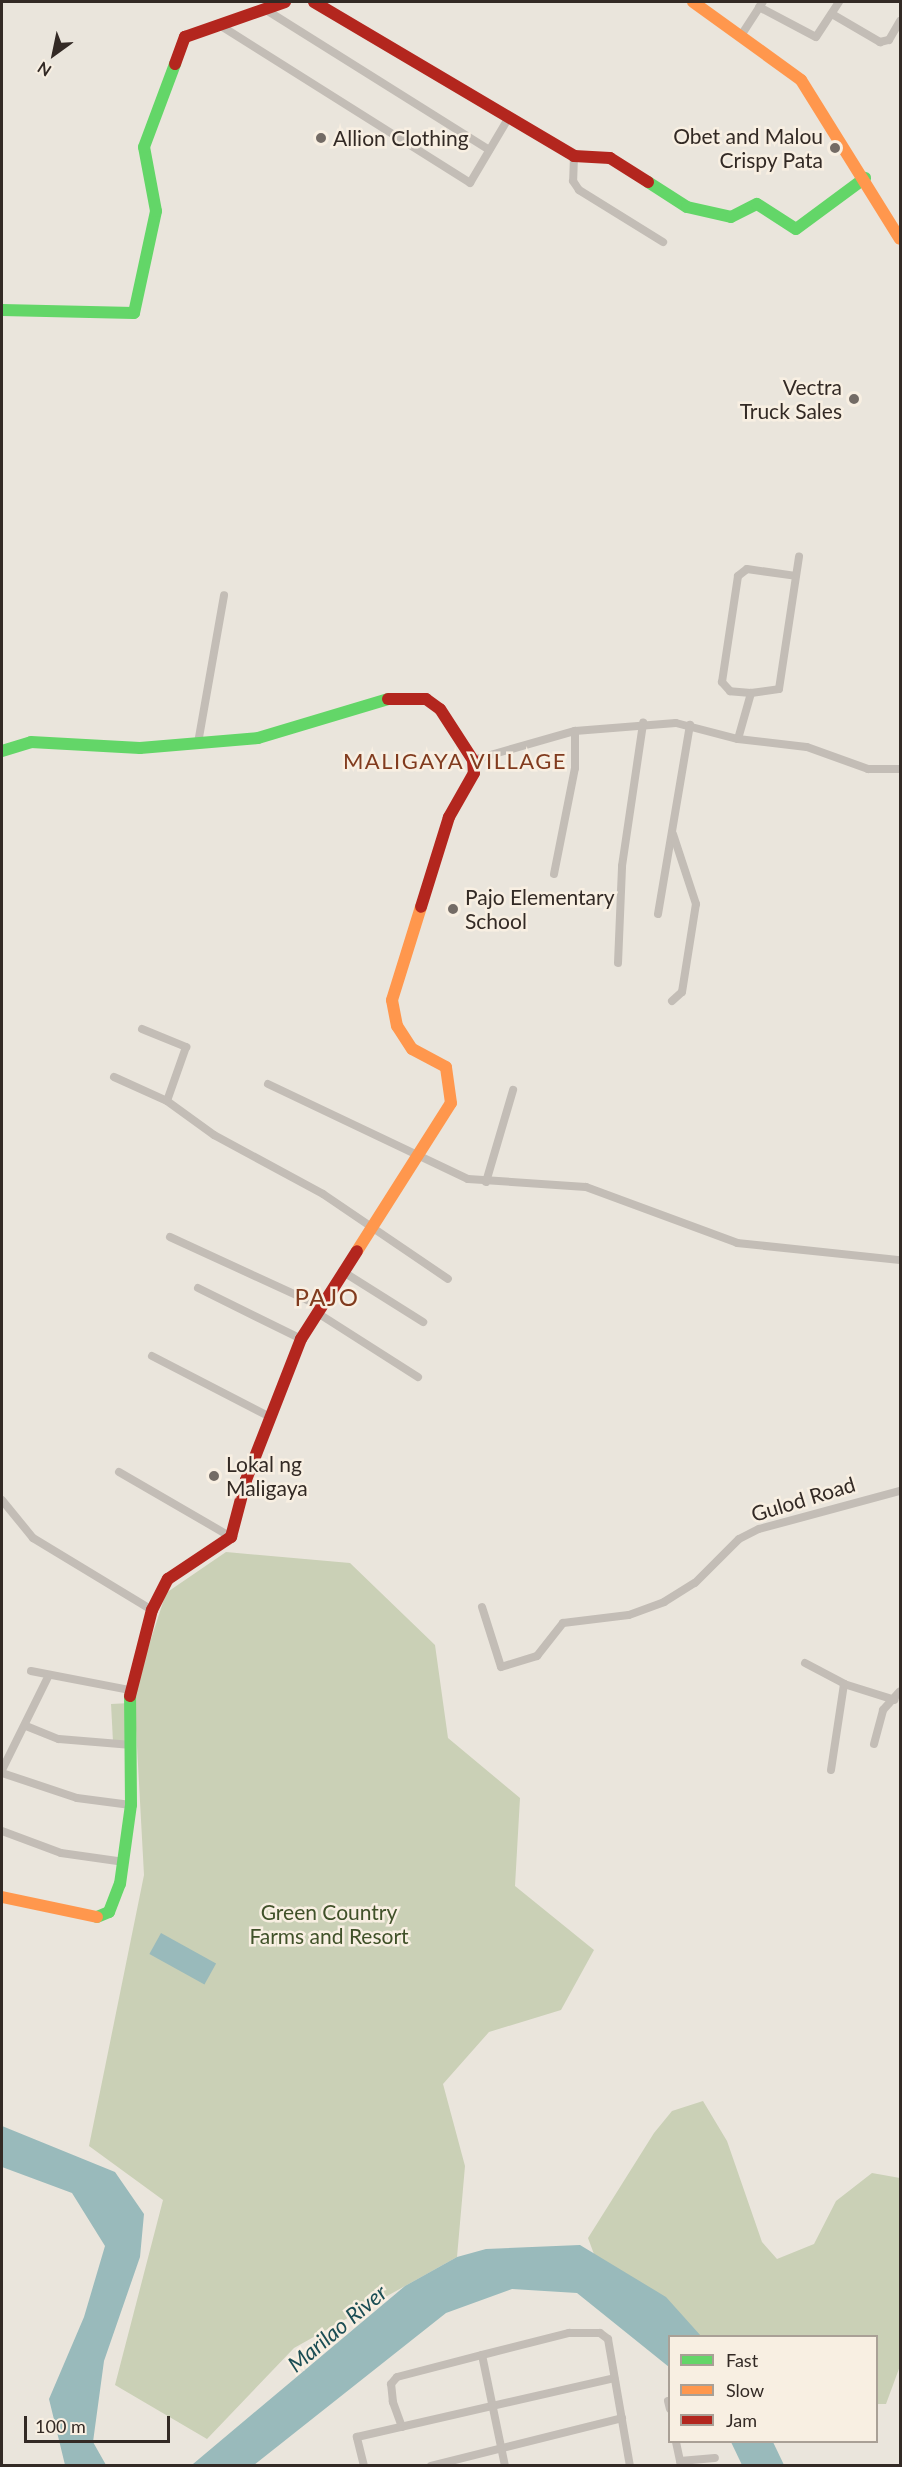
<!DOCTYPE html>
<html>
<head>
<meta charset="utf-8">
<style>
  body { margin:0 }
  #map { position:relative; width:902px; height:2467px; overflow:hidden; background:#eae5dc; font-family:Lato,sans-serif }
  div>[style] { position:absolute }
  .green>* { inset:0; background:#cad0b6; transform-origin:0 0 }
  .water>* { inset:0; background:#99babb; transform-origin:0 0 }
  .street>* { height:8px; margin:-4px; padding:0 4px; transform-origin:4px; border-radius:4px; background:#c3bdb6 }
  .fast>* { height:12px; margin:-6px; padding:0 6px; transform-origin:6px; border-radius:6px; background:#63d668 }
  .slow>* { height:12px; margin:-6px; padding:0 6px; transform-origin:6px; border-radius:6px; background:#ff974d }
  .jam>* { height:12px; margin:-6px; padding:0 6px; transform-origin:6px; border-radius:6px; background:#b3261e }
  .dots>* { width:16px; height:16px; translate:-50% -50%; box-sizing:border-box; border:3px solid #f8efe2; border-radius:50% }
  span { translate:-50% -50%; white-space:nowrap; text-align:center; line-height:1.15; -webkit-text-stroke:5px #f8efe2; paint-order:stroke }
  .poi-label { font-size:21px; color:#332a25 }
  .right { translate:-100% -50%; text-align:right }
  .left { translate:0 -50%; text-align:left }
  .street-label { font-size:21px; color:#332a25 }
  .park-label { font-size:21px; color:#405129 }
  .neighbourhood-label { font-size:22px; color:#813b1e; letter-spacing:1.5px }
  .water-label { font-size:22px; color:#1b4d54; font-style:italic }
  .quarter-label { font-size:24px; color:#813b1e; letter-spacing:1.5px }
  .frame { position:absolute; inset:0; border:3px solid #332a25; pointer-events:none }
  .legend { position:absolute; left:668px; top:2335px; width:210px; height:108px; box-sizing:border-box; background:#f8efe2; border:2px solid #a9a096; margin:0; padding:8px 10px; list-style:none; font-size:18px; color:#332a25 }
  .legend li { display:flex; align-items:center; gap:12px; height:30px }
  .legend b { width:30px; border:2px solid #a9a096 }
  .north { position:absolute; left:24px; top:24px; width:60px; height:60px; -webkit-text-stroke:4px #f8efe2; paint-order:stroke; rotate:213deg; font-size:16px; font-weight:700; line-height:24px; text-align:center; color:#332a25 }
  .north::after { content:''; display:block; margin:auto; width:21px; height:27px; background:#332a25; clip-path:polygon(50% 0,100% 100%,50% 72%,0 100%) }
  .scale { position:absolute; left:24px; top:2416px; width:146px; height:27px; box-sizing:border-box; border:3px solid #332a25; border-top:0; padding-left:8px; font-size:18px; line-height:21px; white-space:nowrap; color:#332a25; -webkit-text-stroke:4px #f8efe2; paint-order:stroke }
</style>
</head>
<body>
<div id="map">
  <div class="green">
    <i style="clip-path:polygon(226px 1552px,350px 1563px,435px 1645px,448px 1738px,520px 1798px,515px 1886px,594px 1950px,561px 2010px,489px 2032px,443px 2084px,465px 2166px,457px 2257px,294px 2348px,207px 2439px,115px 2385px,163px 2200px,89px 2146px,144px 1875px,134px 1691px,166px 1593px)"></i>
    <i style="left:130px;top:1703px;width:39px;height:19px;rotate:87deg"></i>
    <i style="clip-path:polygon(703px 2101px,727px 2141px,762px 2242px,777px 2259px,814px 2244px,836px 2201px,872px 2173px,900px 2178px,900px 2366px,886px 2404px,877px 2404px,876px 2336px,686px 2336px,598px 2265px,588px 2238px,654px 2133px,672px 2111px)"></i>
  </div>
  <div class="water">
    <i style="left:161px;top:1933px;width:63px;height:24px;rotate:29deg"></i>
    <i style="clip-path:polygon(2px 2126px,115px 2172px,144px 2214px,140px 2257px,104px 2361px,93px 2442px,106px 2465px,65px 2465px,49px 2399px,84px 2317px,105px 2246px,72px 2193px,2px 2167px)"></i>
    <i style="clip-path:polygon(580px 2245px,666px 2297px,701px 2336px,670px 2336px,669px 2367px,577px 2293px,512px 2289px,446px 2313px,254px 2465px,180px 2465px,193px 2464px,405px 2286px,457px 2257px,486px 2249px)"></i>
    <i style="clip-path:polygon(731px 2442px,773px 2442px,784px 2465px,742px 2465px)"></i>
  </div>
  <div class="street">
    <i style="left:759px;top:7px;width:64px;rotate:27.8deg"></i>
    <i style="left:816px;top:37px;width:42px;rotate:-56.7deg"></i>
    <i style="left:263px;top:8px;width:267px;rotate:32.1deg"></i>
    <i style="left:832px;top:14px;width:56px;rotate:30.3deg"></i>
    <i style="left:880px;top:42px;width:9px;rotate:-13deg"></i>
    <i style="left:889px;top:40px;width:22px;rotate:-60deg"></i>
    <i style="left:218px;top:24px;width:298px;rotate:32.2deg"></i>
    <i style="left:470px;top:183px;width:77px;rotate:-59.4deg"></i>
    <i style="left:742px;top:34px;width:38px;rotate:-57deg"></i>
    <i style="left:574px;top:156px;width:25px;rotate:92deg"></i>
    <i style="left:573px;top:181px;width:11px;rotate:56deg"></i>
    <i style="left:579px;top:190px;width:99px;rotate:31.8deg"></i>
    <i style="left:751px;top:693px;width:21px;rotate:-175deg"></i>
    <i style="left:730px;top:691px;width:12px;rotate:-132deg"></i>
    <i style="left:722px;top:682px;width:107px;rotate:-81.4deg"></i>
    <i style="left:738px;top:576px;width:11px;rotate:-38deg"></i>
    <i style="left:747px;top:569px;width:49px;rotate:8.1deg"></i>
    <i style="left:738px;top:739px;width:48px;rotate:-74.2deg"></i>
    <i style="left:751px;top:693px;width:28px;rotate:-8deg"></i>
    <i style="left:779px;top:689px;width:134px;rotate:-81.4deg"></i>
    <i style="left:198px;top:743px;width:150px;rotate:-80deg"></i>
    <i style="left:473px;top:760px;width:106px;rotate:-15.9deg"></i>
    <i style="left:575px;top:731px;width:101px;rotate:-4.5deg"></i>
    <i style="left:676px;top:723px;width:64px;rotate:14.5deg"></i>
    <i style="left:738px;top:739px;width:69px;rotate:6.6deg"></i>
    <i style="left:807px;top:747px;width:65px;rotate:19.8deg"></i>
    <i style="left:868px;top:769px;width:32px"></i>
    <i style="left:554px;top:874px;width:108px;rotate:-78.8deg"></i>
    <i style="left:575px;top:768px;width:37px;rotate:-90deg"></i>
    <i style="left:658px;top:914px;width:192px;rotate:-80.4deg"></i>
    <i style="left:618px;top:963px;width:97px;rotate:-87.6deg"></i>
    <i style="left:622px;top:866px;width:145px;rotate:-81.6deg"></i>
    <i style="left:672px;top:1001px;width:13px;rotate:-42deg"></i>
    <i style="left:682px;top:992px;width:89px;rotate:-81deg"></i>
    <i style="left:696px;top:904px;width:74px;rotate:-108.2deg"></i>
    <i style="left:142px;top:1029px;width:48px;rotate:22.2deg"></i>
    <i style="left:186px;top:1047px;width:57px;rotate:109.4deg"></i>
    <i style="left:114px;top:1077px;width:58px;rotate:24.4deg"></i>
    <i style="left:167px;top:1101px;width:58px;rotate:35.9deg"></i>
    <i style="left:214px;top:1135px;width:124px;rotate:28.4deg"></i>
    <i style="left:323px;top:1194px;width:151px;rotate:34.2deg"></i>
    <i style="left:268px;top:1084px;width:221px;rotate:25.4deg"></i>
    <i style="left:468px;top:1179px;width:118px;rotate:3.9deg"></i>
    <i style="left:586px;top:1187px;width:161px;rotate:20.3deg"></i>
    <i style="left:737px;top:1243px;width:164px;rotate:6deg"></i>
    <i style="left:486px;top:1182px;width:96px;rotate:-73.6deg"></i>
    <i style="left:170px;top:1237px;width:165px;rotate:24.7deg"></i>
    <i style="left:342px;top:1271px;width:96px;rotate:32.2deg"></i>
    <i style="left:198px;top:1288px;width:115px;rotate:26.3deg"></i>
    <i style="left:316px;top:1312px;width:121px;rotate:32.5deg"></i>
    <i style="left:152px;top:1356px;width:133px;rotate:27.3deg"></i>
    <i style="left:119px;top:1472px;width:129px;rotate:30.1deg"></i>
    <i style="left:2px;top:1500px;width:49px;rotate:50.8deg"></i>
    <i style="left:33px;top:1538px;width:139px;rotate:31.2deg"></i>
    <i style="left:482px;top:1607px;width:63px;rotate:72.4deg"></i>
    <i style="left:501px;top:1667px;width:38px;rotate:-17deg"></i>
    <i style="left:537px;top:1656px;width:42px;rotate:-51.8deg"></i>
    <i style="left:563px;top:1623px;width:66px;rotate:-6.9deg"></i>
    <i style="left:629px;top:1615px;width:37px;rotate:-20deg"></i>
    <i style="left:664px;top:1602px;width:36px;rotate:-32deg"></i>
    <i style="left:695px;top:1583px;width:62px;rotate:-45deg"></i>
    <i style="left:739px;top:1539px;width:22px;rotate:-27deg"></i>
    <i style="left:759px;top:1529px;width:146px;rotate:-15.1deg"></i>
    <i style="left:805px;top:1663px;width:45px;rotate:27.7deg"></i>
    <i style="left:31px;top:1671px;width:101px;rotate:10.9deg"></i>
    <i style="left:26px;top:1726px;width:35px;rotate:22deg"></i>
    <i style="left:59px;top:1739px;width:73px;rotate:4.7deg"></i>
    <i style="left:874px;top:1744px;width:35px;rotate:-75deg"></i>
    <i style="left:883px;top:1710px;width:25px;rotate:-48deg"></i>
    <i style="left:2px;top:1770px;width:104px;rotate:-63.7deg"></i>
    <i style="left:831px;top:1770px;width:87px;rotate:-81.4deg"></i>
    <i style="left:844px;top:1684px;width:53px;rotate:17.4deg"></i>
    <i style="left:2px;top:1773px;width:79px;rotate:18.4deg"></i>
    <i style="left:77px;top:1798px;width:54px;rotate:7.4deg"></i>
    <i style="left:2px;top:1831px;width:63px;rotate:20.4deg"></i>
    <i style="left:61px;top:1853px;width:64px;rotate:8.1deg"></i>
    <i style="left:668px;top:2401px;width:8px;rotate:76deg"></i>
    <i style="left:402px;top:2427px;width:27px;rotate:-110deg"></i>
    <i style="left:393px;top:2402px;width:18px;rotate:-96deg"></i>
    <i style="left:391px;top:2384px;width:9px;rotate:-49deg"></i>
    <i style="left:397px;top:2377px;width:88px;rotate:-14.5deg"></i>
    <i style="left:676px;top:2442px;width:24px;rotate:78deg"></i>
    <i style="left:680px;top:2461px;width:35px;rotate:-5deg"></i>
    <i style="left:364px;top:2466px;width:30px;rotate:-104deg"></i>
    <i style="left:357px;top:2437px;width:264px;rotate:-12.9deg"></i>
    <i style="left:431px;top:2466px;width:197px;rotate:-14.1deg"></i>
    <i style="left:505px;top:2466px;width:113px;rotate:-101.7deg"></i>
    <i style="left:482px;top:2355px;width:90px;rotate:-14.2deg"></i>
    <i style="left:569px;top:2333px;width:31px"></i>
    <i style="left:600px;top:2333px;width:10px;rotate:37deg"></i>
    <i style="left:608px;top:2339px;width:129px;rotate:80.2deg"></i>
  </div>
  <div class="fast">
    <i style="left:648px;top:182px;width:46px;rotate:32.7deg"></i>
    <i style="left:687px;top:207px;width:45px;rotate:12.8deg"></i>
    <i style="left:731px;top:217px;width:29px;rotate:-27deg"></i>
    <i style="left:757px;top:204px;width:46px;rotate:32.7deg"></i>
    <i style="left:796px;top:229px;width:86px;rotate:-36.5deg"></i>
    <i style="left:2px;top:310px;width:132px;rotate:1.3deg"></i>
    <i style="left:134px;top:313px;width:104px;rotate:-77.8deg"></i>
    <i style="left:156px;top:211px;width:65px;rotate:-100.6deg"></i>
    <i style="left:144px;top:147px;width:89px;rotate:-69.5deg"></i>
    <i style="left:2px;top:751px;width:30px;rotate:-17deg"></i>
    <i style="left:31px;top:742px;width:109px;rotate:3.2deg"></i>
    <i style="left:140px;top:748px;width:118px;rotate:-4.8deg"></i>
    <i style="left:258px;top:738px;width:136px;rotate:-16.7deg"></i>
    <i style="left:97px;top:1917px;width:13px;rotate:-23deg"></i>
    <i style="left:109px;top:1912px;width:30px;rotate:-69deg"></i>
    <i style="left:120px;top:1884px;width:80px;rotate:-82.1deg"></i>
    <i style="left:131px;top:1805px;width:109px;rotate:-90.5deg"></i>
  </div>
  <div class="slow">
    <i style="left:693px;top:2px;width:133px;rotate:35.8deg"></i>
    <i style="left:801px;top:80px;width:187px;rotate:58.1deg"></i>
    <i style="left:357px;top:1251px;width:175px;rotate:-57.6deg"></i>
    <i style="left:451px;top:1103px;width:36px;rotate:-98deg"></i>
    <i style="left:446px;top:1067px;width:38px;rotate:-152deg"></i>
    <i style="left:412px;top:1049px;width:27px;rotate:-123deg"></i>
    <i style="left:397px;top:1026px;width:26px;rotate:-101deg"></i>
    <i style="left:392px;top:1000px;width:97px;rotate:-72.7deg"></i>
    <i style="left:2px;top:1897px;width:97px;rotate:11.9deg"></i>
  </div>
  <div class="jam">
    <i style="left:314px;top:2px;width:302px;rotate:30.6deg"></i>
    <i style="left:574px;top:156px;width:36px;rotate:3deg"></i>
    <i style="left:610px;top:158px;width:45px;rotate:32.3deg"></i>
    <i style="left:175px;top:64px;width:29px;rotate:-70deg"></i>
    <i style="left:185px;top:37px;width:106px;rotate:-19.3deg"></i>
    <i style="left:388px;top:699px;width:38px"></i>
    <i style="left:426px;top:699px;width:17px;rotate:36deg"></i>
    <i style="left:440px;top:709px;width:61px;rotate:57.1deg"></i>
    <i style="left:473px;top:760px;width:13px;rotate:86deg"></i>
    <i style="left:474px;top:773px;width:51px;rotate:119.6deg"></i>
    <i style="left:449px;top:817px;width:94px;rotate:107.3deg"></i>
    <i style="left:130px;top:1696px;width:89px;rotate:-75.7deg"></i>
    <i style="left:152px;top:1610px;width:35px;rotate:-63deg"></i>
    <i style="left:168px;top:1579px;width:76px;rotate:-33.7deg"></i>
    <i style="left:231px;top:1537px;width:59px;rotate:-75.3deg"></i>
    <i style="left:246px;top:1480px;width:151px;rotate:-68.7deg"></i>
    <i style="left:301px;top:1339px;width:104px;rotate:-57.5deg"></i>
  </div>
  <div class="dots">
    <i style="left:321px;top:138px;background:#736b65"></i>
    <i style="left:835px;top:148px;background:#736b65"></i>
    <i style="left:854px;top:399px;background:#736b65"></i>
    <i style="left:453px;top:909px;background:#736b65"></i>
    <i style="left:214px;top:1476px;background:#736b65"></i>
  </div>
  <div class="poi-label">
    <span class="right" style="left:823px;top:148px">Obet and Malou<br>Crispy Pata</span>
    <span class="left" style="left:333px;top:138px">Allion Clothing</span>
    <span class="right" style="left:842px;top:399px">Vectra<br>Truck Sales</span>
    <span class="left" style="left:465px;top:909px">Pajo Elementary<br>School</span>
    <span class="left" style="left:226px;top:1476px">Lokal ng<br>Maligaya</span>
  </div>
  <div class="street-label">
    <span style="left:803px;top:1499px;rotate:-17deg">Gulod Road</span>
  </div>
  <div class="park-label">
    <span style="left:329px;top:1924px">Green Country<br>Farms and Resort</span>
  </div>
  <div class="neighbourhood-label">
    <span style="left:455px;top:761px">MALIGAYA VILLAGE</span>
  </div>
  <div class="water-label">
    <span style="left:337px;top:2328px;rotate:-40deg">Marilao River</span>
  </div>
  <div class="quarter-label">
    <span style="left:327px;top:1297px">PAJO</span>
  </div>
  <div class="frame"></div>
  <ul class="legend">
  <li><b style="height:8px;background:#63d668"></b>Fast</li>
  <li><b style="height:8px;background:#ff974d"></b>Slow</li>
  <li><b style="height:8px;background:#b3261e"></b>Jam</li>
  </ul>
  <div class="north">N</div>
  <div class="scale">100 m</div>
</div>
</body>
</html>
